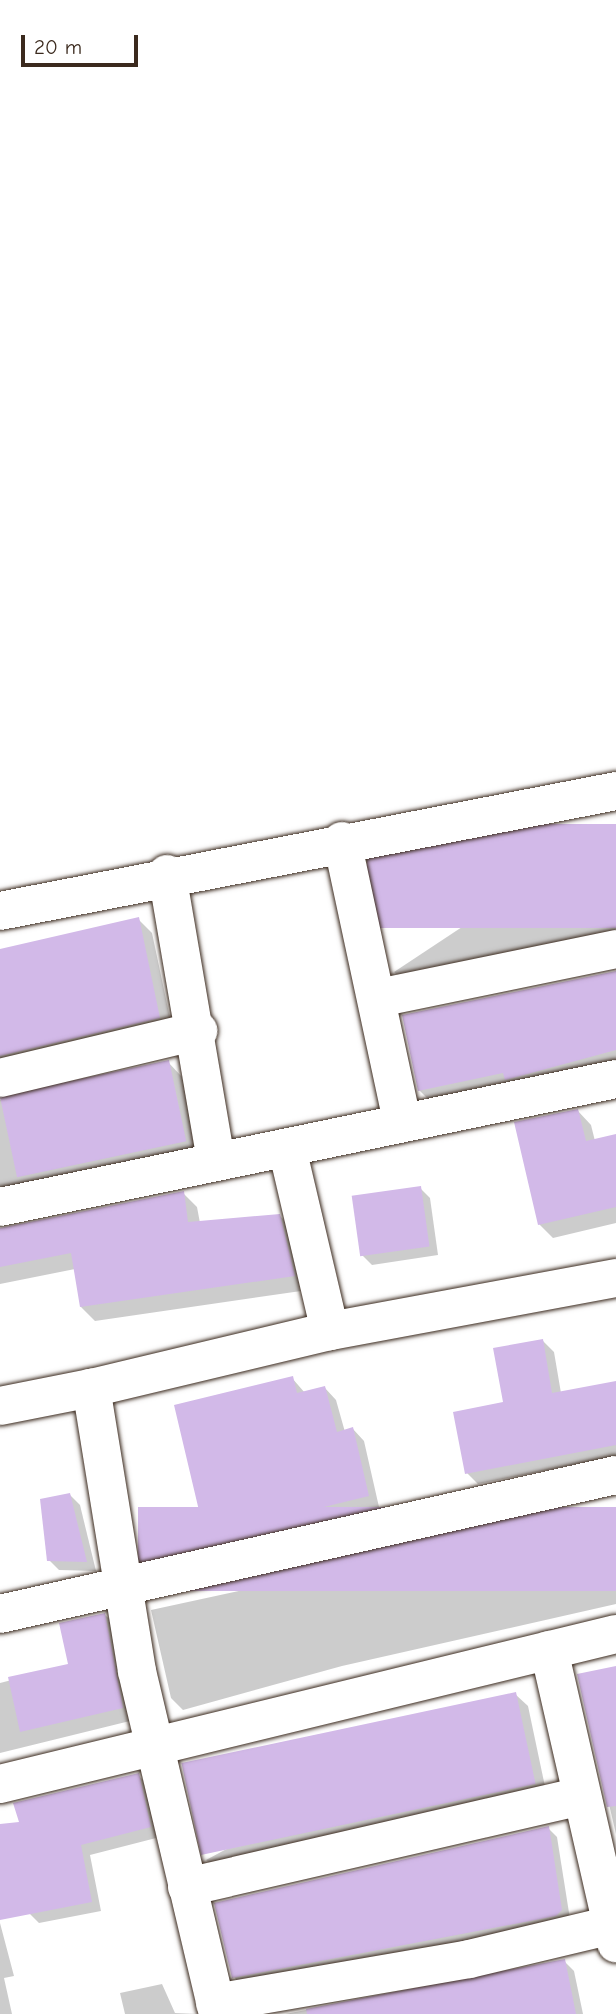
<!DOCTYPE html>
<html>
<head>
<meta charset="utf-8">
<style>
  body { margin:0 }
  #map { position:relative; width:616px; height:2014px; overflow:hidden; background:#fff; font-family:"Comic Neue",sans-serif }
  div>[style] { position:absolute }
  .shadow>* { inset:0; background:#0003 }
  .building>* { inset:0; background:#d2b9e8; transform-origin:0 0 }
  .roads { filter:drop-shadow(0 0 2px #3b2a1e) drop-shadow(0 0 2px #3b2a1e) }
  .minor>* { height:38px; margin:-19px; padding:0 19px; transform-origin:19px; border-radius:19px; background:#fff }
  span { translate:-50% -50%; white-space:nowrap; text-align:center; line-height:1.15; -webkit-text-stroke:6px #fff; paint-order:stroke }
  .scale { position:absolute; left:21px; top:35px; width:117px; height:32px; box-sizing:border-box; border:4px solid #3b2a1e; border-top:0; padding-left:9px; font-size:21px; line-height:24px; white-space:nowrap; color:#3b2a1e; -webkit-text-stroke:5px #fff; paint-order:stroke }
</style>
</head>
<body>
<div id="map">
  <div class="shadow">
    <i style="clip-path:polygon(616px 825px,616px 945px,410px 987px,394px 972px)"></i>
    <i style="clip-path:polygon(138px 919px,152px 933px,173px 1032px,0 1076px,0 951px)"></i>
    <i style="clip-path:polygon(616px 973px,616px 1070px,435px 1106px,419px 1090px)"></i>
    <i style="clip-path:polygon(168px 1062px,182px 1077px,199px 1155px,0 1208px,0 1100px)"></i>
    <i style="clip-path:polygon(578px 1111px,591px 1125px,595px 1141px,616px 1136px,616px 1223px,553px 1238px,539px 1224px)"></i>
    <i style="clip-path:polygon(420px 1188px,430px 1198px,438px 1255px,372px 1265px,362px 1255px)"></i>
    <i style="clip-path:polygon(183px 1193px,197px 1207px,200px 1223px,279px 1215px,294px 1230px,308px 1290px,95px 1321px,81px 1307px,75px 1269px,0 1284px,0 1230px)"></i>
    <i style="clip-path:polygon(543px 1341px,554px 1352px,561px 1393px,616px 1382px,616px 1456px,478px 1484px,467px 1473px)"></i>
    <i style="clip-path:polygon(292px 1378px,305px 1393px,325px 1388px,336px 1400px,345px 1432px,353px 1429px,364px 1441px,379px 1507px,218px 1547px,207px 1535px)"></i>
    <i style="clip-path:polygon(70px 1495px,80px 1505px,96px 1571px,59px 1570px,49px 1560px)"></i>
    <i style="clip-path:polygon(616px 1509px,616px 1604px,342px 1666px,183px 1710px,171px 1698px,151px 1610px)"></i>
    <i style="clip-path:polygon(105px 1615px,117px 1626px,134px 1720px,0 1753px,0 1683px,70px 1665px)"></i>
    <i style="clip-path:polygon(616px 1669px,616px 1834px,579px 1676px)"></i>
    <i style="clip-path:polygon(515px 1694px,528px 1706px,547px 1796px,218px 1872px,206px 1860px)"></i>
    <i style="clip-path:polygon(138px 1775px,148px 1785px,160px 1837px,90px 1855px,101px 1911px,39px 1923px,29px 1913px,21px 1870px)"></i>
    <i style="clip-path:polygon(548px 1828px,557px 1837px,570px 1919px,242px 1986px,234px 1977px)"></i>
    <i style="clip-path:polygon(0 1923px,14px 1976px,4px 1978px,12px 2014px,0 2014px)"></i>
    <i style="clip-path:polygon(564px 1961px,574px 1971px,583px 2014px,285px 2014px)"></i>
    <i style="clip-path:polygon(162px 1984px,175px 2013px,198px 2014px,125px 2014px,120px 1993px)"></i>
  </div>
  <div class="building">
    <i style="left:616px;top:824px;width:104px;height:249px;rotate:90deg"></i>
    <i style="clip-path:polygon(139px 917px,160px 1018px,0 1056px,0 949px)"></i>
    <i style="clip-path:polygon(616px 971px,616px 1050px,505px 1080px,503px 1073px,418px 1091px,402px 1015px)"></i>
    <i style="left:169px;top:1060px;width:83px;height:173px;rotate:78deg"></i>
    <i style="clip-path:polygon(578px 1109px,586px 1141px,616px 1134px,616px 1207px,538px 1225px,514px 1122px)"></i>
    <i style="left:421px;top:1186px;width:61px;height:70px;rotate:82deg"></i>
    <i style="clip-path:polygon(184px 1191px,188px 1222px,280px 1214px,295px 1276px,80px 1307px,71px 1253px,0 1267px,0 1228px)"></i>
    <i style="clip-path:polygon(543px 1339px,552px 1393px,616px 1381px,616px 1445px,465px 1474px,453px 1412px,503px 1402px,493px 1348px)"></i>
    <i style="clip-path:polygon(293px 1376px,297px 1393px,325px 1386px,337px 1432px,353px 1427px,369px 1496px,205px 1536px,174px 1405px)"></i>
    <i style="clip-path:polygon(70px 1493px,87px 1562px,47px 1561px,40px 1499px)"></i>
    <i style="left:616px;top:1507px;width:84px;height:478px;rotate:90deg"></i>
    <i style="clip-path:polygon(105px 1613px,123px 1708px,20px 1732px,8px 1677px,68px 1664px,59px 1623px)"></i>
    <i style="clip-path:polygon(616px 1666px,616px 1806px,607px 1807px,577px 1674px)"></i>
    <i style="left:516px;top:1692px;width:94px;height:342px;rotate:78deg"></i>
    <i style="clip-path:polygon(139px 1773px,151px 1827px,81px 1845px,92px 1902px,0 1920px,0 1824px,19px 1822px,13px 1803px)"></i>
    <i style="clip-path:polygon(549px 1826px,562px 1910px,556px 1916px,232px 1978px,214px 1903px)"></i>
    <i style="clip-path:polygon(565px 1959px,576px 2014px,307px 2014px,306px 2009px)"></i>
  </div>
  <div class="roads">
    <div class="minor">
      <i style="left:342px;top:841px;width:287px;rotate:77.9deg"></i>
      <i style="left:167px;top:874px;width:291px;rotate:80.3deg"></i>
      <i style="left:0;top:911px;width:628px;rotate:-11.02deg"></i>
      <i style="left:378px;top:998px;width:243px;rotate:-11.6deg"></i>
      <i style="left:0;top:1078px;width:204px;rotate:-13.4deg"></i>
      <i style="left:287px;top:1148px;width:188px;rotate:76.8deg"></i>
      <i style="left:0;top:1207px;width:629px;rotate:-11.74deg"></i>
      <i style="left:0;top:1406px;width:93px;rotate:-11.2deg"></i>
      <i style="left:0;top:1614px;width:631px;rotate:-12.72deg"></i>
      <i style="left:549px;top:1650px;width:301px;rotate:77.1deg"></i>
      <i style="left:0;top:1784px;width:634px;rotate:-13.69deg"></i>
      <i style="left:187px;top:1887px;width:405px;rotate:-13deg"></i>
      <i style="left:215px;top:2003px;width:258px;rotate:-9.8deg"></i>
      <i style="left:469px;top:1959px;width:147px;rotate:-13.4deg"></i>
      <i style="left:218px;top:2014px;width:352px;rotate:-103.3deg"></i>
      <i style="left:137px;top:1671px;width:287px;rotate:-99.2deg"></i>
      <i style="left:91px;top:1388px;width:246px;rotate:-13.4deg"></i>
      <i style="left:330px;top:1331px;width:291px;rotate:-10.5deg"></i>
    </div>
  </div>
  <div class="scale">20 m</div>
</div>
</body>
</html>
